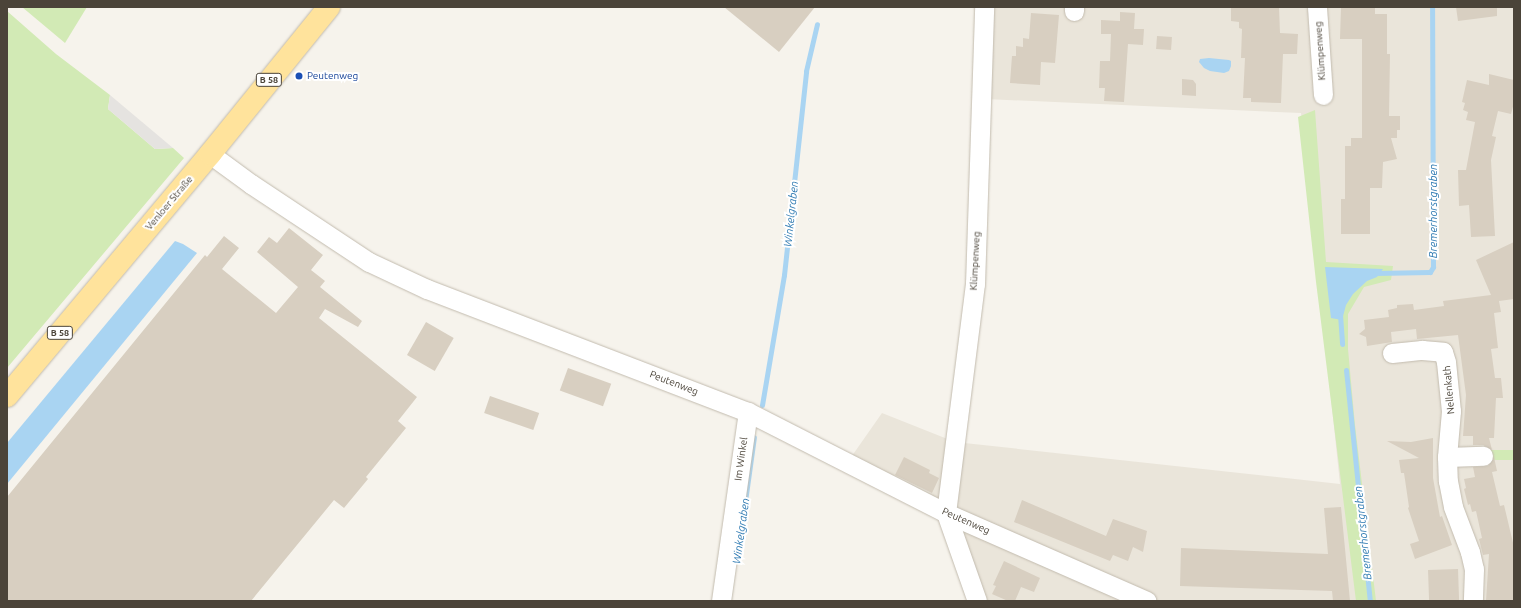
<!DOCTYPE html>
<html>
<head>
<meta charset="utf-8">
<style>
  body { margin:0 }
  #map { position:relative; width:1521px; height:608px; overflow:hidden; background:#f6f3ec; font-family:Ubuntu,sans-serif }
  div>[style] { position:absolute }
  .residential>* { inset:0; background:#eae5da }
  .green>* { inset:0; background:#d2eab5; transform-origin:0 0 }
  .parking>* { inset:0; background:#e5e3e0 }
  .water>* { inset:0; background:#a9d4f2 }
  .stream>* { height:5px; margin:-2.5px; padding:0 2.5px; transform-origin:2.5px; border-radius:2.5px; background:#a9d4f2 }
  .building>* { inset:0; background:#d8cfc1; transform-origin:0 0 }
  .roads { filter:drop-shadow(0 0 1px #c2bbae) drop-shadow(0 0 1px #c2bbae) }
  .minor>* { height:19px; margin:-9.5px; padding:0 9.5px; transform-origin:9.5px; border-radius:9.5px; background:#fff }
  .major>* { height:22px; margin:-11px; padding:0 11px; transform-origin:11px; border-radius:11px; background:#ffe39c }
  .dots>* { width:11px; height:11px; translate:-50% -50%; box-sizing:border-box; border:2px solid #fff; border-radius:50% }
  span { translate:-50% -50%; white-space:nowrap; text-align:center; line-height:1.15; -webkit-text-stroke:4px #fff; paint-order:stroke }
  .shield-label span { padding:1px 3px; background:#fff; border:1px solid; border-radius:3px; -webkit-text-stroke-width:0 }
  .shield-label { font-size:9px; color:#4b4439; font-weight:700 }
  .street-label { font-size:10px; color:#4b4439 }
  .transit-label { font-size:10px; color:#164399 }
  .left { translate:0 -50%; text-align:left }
  .water-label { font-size:11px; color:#2e7ab2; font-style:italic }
  .frame { position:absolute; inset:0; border:8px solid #4b4439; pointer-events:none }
</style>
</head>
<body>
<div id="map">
  <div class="residential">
    <i style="clip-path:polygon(982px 7px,1514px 7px,1514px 601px,975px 601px,943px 511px,847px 463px,882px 413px,955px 442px,1340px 484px,1301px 113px,985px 99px)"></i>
  </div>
  <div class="green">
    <i style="clip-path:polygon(22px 7px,87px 7px,65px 43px)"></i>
    <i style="clip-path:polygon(7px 11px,56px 54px,110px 95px,108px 109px,155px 149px,173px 148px,184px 158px,7px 368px)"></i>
    <i style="clip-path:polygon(1315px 110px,1326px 262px,1393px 266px,1391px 280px,1364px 287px,1348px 314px,1348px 349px,1355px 425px,1376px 601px,1356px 601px,1316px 282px,1298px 117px)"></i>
    <i style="left:1514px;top:450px;width:10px;height:30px;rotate:90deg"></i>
  </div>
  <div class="parking">
    <i style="clip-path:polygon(110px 95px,173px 148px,155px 149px,108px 109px)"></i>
  </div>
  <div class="water">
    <i style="clip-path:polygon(1209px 58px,1229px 60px,1231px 61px,1231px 66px,1229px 71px,1224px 73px,1210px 71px,1204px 68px,1199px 62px,1200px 59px)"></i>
    <i style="clip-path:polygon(175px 241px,183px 244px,197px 253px,7px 484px,7px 443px)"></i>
    <i style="clip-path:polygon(1325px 267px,1383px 269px,1377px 277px,1367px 281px,1353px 294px,1346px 305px,1342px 320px,1331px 318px)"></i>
  </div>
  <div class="stream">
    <i style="left:1375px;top:273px;width:55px;rotate:-1deg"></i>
    <i style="left:1430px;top:272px;width:6px;rotate:-59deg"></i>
    <i style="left:1433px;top:267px;width:260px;rotate:-90.2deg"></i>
    <i style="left:1340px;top:314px;width:30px;rotate:86deg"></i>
    <i style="left:1346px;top:370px;width:232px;rotate:84.1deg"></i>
    <i style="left:762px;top:405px;width:132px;rotate:-80.4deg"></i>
    <i style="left:784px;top:275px;width:205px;rotate:-83.8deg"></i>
    <i style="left:806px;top:71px;width:48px;rotate:-76.8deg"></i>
    <i style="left:737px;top:559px;width:123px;rotate:-82.1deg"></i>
  </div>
  <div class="building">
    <i style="clip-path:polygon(724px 7px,815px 7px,779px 52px)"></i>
    <i style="clip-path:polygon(1231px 7px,1279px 7px,1280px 33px,1298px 34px,1297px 54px,1283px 54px,1281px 103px,1251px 102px,1251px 98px,1243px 98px,1245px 58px,1241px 58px,1242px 29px,1239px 28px,1239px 22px,1231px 21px)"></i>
    <i style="clip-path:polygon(1341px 7px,1375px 7px,1375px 14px,1387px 14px,1387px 54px,1390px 54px,1389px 116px,1400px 116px,1400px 130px,1397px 130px,1397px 138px,1391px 138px,1397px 159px,1383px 162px,1382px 188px,1370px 188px,1370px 234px,1341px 234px,1341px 199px,1345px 199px,1345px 146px,1351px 146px,1351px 138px,1362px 138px,1362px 39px,1340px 39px)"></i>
    <i style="clip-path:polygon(1456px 7px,1497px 7px,1497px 16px,1458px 21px)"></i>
    <i style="clip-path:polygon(1120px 12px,1135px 13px,1134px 29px,1144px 29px,1143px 45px,1128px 44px,1124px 102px,1104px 101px,1105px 88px,1099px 88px,1100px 61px,1110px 61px,1111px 34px,1101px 34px,1101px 20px,1120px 21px)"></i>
    <i style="clip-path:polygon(1031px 13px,1059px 15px,1055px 63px,1041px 62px,1040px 85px,1010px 83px,1012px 56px,1016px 56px,1016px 46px,1023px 47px,1023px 38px,1029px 39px)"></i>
    <i style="left:1157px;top:36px;width:15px;height:13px;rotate:4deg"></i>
    <i style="clip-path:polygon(1489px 74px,1514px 80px,1514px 103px,1511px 114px,1498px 111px,1492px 136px,1496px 137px,1491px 160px,1495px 236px,1471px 237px,1469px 205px,1459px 206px,1458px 170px,1466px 170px,1475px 122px,1466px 120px,1468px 112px,1463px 110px,1465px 103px,1462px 102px,1467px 80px,1489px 85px)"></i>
    <i style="clip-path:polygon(1182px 79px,1193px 80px,1196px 84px,1196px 96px,1182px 95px)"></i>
    <i style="clip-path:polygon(289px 228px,323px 255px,311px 270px,325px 281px,320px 287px,362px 321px,358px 327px,325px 309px,319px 318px,417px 397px,398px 421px,406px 428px,366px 477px,368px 479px,344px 508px,334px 500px,251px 601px,7px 601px,7px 497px,205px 255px,207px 257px,224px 236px,239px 248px,222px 269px,276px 313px,298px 287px,257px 252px,269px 237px,277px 243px)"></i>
    <i style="clip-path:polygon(1514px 242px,1514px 299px,1499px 301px,1501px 312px,1494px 313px,1498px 348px,1491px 349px,1495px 378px,1501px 378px,1503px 398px,1496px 398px,1494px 438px,1489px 438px,1492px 450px,1483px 445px,1473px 445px,1473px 436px,1463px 436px,1466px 395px,1458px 335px,1417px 339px,1416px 329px,1391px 332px,1392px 342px,1367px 346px,1366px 337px,1359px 334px,1365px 329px,1364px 320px,1389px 317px,1388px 310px,1397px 308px,1397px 305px,1413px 304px,1414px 310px,1444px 306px,1443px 301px,1491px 295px,1476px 260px)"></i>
    <i style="left:426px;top:322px;width:32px;height:38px;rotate:30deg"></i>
    <i style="left:568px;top:368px;width:46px;height:24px;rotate:20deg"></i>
    <i style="left:490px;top:396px;width:52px;height:18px;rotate:19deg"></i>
    <i style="clip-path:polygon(1433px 438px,1433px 478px,1440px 517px,1442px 516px,1452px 545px,1415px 559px,1410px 544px,1419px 541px,1408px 508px,1409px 507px,1404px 473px,1401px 473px,1399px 460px,1419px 458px,1387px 441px,1411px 442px)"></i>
    <i style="clip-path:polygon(904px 457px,930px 470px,929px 473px,939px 478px,932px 493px,895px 475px)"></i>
    <i style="clip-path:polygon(1494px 457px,1497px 471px,1492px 472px,1500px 506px,1504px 505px,1514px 547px,1514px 601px,1486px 601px,1489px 554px,1483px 555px,1479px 539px,1482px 538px,1476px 511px,1472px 512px,1470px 504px,1468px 505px,1464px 489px,1466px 488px,1464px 479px,1475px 477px,1473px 467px,1488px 466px)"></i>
    <i style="clip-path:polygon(1022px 500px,1106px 536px,1113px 519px,1147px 531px,1143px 552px,1133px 547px,1128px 561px,1113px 555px,1110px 561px,1014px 522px)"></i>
    <i style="clip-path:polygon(1341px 507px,1350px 601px,1333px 601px,1332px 591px,1180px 586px,1181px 548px,1328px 554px,1324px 508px)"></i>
    <i style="clip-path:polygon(1004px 561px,1040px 578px,1034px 592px,1021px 587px,1015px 601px,1008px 601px,992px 594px,996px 586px,993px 585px)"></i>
    <i style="left:1458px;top:569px;width:32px;height:30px;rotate:88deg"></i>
  </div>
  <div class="roads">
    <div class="minor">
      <i style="left:1317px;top:7px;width:88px;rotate:86.1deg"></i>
      <i style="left:1074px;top:11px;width:4px;rotate:-90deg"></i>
      <i style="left:210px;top:154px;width:51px;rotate:36.2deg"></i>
      <i style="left:251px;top:184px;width:141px;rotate:33.5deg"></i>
      <i style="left:369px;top:262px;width:64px;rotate:25deg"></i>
      <i style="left:427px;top:289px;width:344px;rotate:21deg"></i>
      <i style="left:748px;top:412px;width:222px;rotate:27deg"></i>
      <i style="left:946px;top:513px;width:219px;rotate:23.7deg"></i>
      <i style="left:1392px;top:353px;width:30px;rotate:-6deg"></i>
      <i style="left:1422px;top:350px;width:21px;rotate:5deg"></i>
      <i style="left:1443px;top:352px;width:10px;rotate:73deg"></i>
      <i style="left:1446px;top:362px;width:49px;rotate:84.2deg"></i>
      <i style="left:1451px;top:411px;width:46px;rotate:95deg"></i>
      <i style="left:1447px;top:457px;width:24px;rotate:88deg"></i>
      <i style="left:1448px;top:481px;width:26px;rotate:79deg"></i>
      <i style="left:1453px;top:507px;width:48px;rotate:69.3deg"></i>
      <i style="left:1470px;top:552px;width:17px;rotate:77deg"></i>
      <i style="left:1474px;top:569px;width:32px;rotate:92deg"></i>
      <i style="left:1447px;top:457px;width:36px;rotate:-2deg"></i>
      <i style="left:721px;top:601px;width:191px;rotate:-81.9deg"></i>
      <i style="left:977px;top:601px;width:93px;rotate:-109.4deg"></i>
      <i style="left:946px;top:513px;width:231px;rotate:-82.8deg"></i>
      <i style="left:975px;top:284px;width:277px;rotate:-88.1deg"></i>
    </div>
    <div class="major">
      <i style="left:7px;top:396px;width:316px;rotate:-50deg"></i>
      <i style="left:210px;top:154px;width:189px;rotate:-51deg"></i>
    </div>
  </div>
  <div class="dots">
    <i style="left:299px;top:76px;background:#1a4fb4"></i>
  </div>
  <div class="shield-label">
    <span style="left:269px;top:80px">B 58</span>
    <span style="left:60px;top:333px">B 58</span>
  </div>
  <div class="street-label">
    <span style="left:1320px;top:51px;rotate:-94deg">Klümpenweg</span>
    <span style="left:169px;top:203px;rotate:-50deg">Venloer Straße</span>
    <span style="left:975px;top:261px;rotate:-87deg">Klümpenweg</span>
    <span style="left:674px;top:383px;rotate:21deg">Peutenweg</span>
    <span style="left:1449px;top:390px;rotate:-95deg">Nellenkath</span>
    <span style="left:741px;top:459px;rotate:-82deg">Im Winkel</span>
    <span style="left:966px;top:521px;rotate:24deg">Peutenweg</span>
  </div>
  <div class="transit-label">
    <span class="left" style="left:307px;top:76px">Peutenweg</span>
  </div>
  <div class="water-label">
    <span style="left:1433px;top:211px;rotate:-90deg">Bremerhorstgraben</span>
    <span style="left:791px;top:214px;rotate:-84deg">Winkelgraben</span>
    <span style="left:741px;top:531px;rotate:-82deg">Winkelgraben</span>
    <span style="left:1363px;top:533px;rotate:-96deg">Bremerhorstgraben</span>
  </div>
  <div class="frame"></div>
</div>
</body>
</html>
